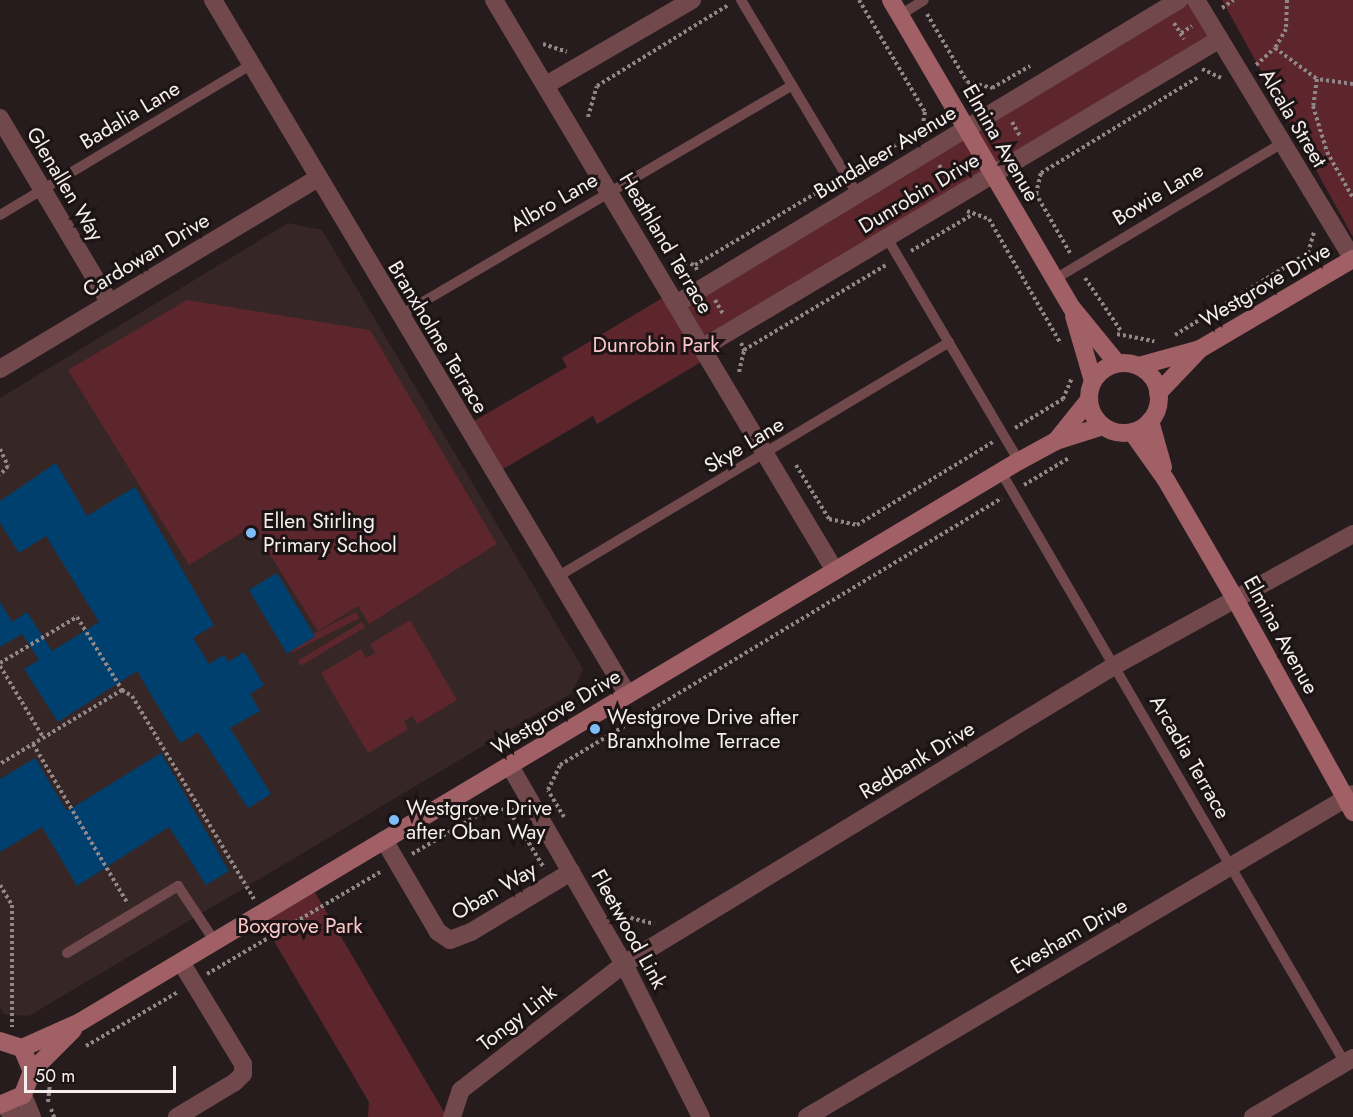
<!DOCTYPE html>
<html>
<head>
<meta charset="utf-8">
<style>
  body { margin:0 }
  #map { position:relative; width:1353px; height:1117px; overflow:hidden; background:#261c1d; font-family:Jost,sans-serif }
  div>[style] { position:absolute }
  .built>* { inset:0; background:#362626 }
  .green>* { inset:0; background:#5c262c; transform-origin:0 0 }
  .building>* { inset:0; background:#00406e; transform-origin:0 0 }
  .path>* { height:4px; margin-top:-2px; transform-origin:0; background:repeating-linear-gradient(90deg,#908788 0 3px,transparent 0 6px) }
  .lane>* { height:10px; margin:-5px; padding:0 5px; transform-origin:5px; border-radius:5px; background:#71494c }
  .street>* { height:18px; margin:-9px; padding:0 9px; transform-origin:9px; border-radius:9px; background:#71494c }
  .secondary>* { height:18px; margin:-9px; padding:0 9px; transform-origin:9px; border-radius:9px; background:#a06065 }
  .secondary>.ring { margin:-9px; padding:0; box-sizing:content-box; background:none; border:18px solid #a06065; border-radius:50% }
  .dots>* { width:16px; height:16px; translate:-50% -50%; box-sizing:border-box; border:3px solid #1c1314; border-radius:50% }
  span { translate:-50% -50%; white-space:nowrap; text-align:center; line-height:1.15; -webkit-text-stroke:6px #1c1314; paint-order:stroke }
  .street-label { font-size:21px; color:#f5eeee }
  .park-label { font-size:21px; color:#fcc7c9 }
  .poi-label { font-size:21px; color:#f5eeee }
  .left { translate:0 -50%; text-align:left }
  .scale { position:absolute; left:24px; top:1066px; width:152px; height:27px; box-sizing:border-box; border:3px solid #f5eeee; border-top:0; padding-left:8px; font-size:18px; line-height:21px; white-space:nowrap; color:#f5eeee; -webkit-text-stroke:4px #1c1314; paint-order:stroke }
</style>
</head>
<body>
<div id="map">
  <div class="built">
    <i style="clip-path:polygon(288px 223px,322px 230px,583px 669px,572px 693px,29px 1016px,4px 1014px,0 1008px,0 398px)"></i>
  </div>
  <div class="green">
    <i style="clip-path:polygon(1179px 0,1196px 0,1220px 39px,702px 348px,708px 358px,597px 424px,593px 416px,495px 474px,462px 428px,567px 367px,562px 358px,669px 294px,676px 304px)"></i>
    <i style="clip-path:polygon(1222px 0,1353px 0,1353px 237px,1238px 29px)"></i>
    <i style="clip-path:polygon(187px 300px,370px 330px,497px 544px,369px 624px,358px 606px,318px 631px,252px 526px,189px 565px,68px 370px)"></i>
    <i style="left:356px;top:612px;width:7px;height:75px;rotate:63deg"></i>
    <i style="clip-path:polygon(410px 620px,457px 700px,417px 724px,413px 716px,404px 721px,408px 729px,368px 753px,321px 673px,361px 649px,366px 658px,375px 653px,370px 644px)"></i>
    <i style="left:362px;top:622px;width:6px;height:75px;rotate:59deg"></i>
    <i style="clip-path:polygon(310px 884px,447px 1117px,368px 1117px,369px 1102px,258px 914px)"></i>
  </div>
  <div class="building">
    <i style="clip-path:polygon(56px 463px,87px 516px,135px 487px,214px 625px,193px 638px,209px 664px,224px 655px,228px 662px,244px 652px,264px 685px,250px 694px,260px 711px,230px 728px,271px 794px,248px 808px,198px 732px,180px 743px,137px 671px,58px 722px,24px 669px,39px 660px,22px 634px,0 647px,0 602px,12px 622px,27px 612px,52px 651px,99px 622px,46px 536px,19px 553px,0 523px,0 501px)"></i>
    <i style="left:277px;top:573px;width:74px;height:33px;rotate:59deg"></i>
    <i style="clip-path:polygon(161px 753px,229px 871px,206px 885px,169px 827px,77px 886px,42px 827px,0 852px,0 779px,35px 758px,67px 811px)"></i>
  </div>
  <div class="path">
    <i style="left:859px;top:0;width:130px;rotate:59.5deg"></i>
    <i style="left:925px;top:112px;width:23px;rotate:100deg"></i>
    <i style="left:1287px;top:0;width:29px;rotate:92deg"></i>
    <i style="left:1286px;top:29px;width:22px;rotate:120deg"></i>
    <i style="left:1275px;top:48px;width:52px;rotate:36.4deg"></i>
    <i style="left:1222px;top:8px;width:14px;rotate:-34deg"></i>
    <i style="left:927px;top:14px;width:79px;rotate:59.5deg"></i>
    <i style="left:967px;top:82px;width:26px;rotate:13deg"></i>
    <i style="left:992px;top:88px;width:44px;rotate:-30.1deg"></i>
    <i style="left:1174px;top:23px;width:19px;rotate:58deg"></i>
    <i style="left:1181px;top:33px;width:13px;rotate:-32deg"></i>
    <i style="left:543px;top:44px;width:25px;rotate:18deg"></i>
    <i style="left:1256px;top:65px;width:25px;rotate:-42deg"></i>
    <i style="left:1202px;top:69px;width:21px;rotate:25deg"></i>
    <i style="left:1353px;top:84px;width:36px;rotate:-172deg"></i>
    <i style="left:1317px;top:79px;width:27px;rotate:98deg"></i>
    <i style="left:1313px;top:106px;width:48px;rotate:73.1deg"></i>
    <i style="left:1327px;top:152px;width:53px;rotate:60.5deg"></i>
    <i style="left:588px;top:117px;width:32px;rotate:-74deg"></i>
    <i style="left:597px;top:86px;width:154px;rotate:-31.7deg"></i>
    <i style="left:1012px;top:122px;width:16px;rotate:60deg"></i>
    <i style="left:939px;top:165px;width:19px;rotate:58deg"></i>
    <i style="left:857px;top:168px;width:72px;rotate:-30.8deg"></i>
    <i style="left:967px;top:211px;width:23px;rotate:20deg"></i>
    <i style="left:989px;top:219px;width:144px;rotate:60.1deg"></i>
    <i style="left:911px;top:251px;width:69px;rotate:-30.7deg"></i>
    <i style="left:1070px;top:253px;width:68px;rotate:-120deg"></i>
    <i style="left:1036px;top:194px;width:22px;rotate:-77deg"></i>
    <i style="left:1041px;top:173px;width:184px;rotate:-31.4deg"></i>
    <i style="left:673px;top:260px;width:23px;rotate:13deg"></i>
    <i style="left:697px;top:270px;width:5px;rotate:-112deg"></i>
    <i style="left:695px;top:265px;width:161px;rotate:-30.7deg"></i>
    <i style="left:1085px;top:278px;width:64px;rotate:55.8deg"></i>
    <i style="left:715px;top:300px;width:16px;rotate:60deg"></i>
    <i style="left:1117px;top:334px;width:38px;rotate:11deg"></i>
    <i style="left:1175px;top:335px;width:156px;rotate:-31.7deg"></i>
    <i style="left:1308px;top:253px;width:22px;rotate:-74deg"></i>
    <i style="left:741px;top:343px;width:8px;rotate:67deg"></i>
    <i style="left:744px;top:350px;width:165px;rotate:-30.9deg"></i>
    <i style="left:739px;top:372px;width:23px;rotate:-77deg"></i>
    <i style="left:1015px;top:428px;width:56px;rotate:-31.1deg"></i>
    <i style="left:1063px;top:399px;width:23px;rotate:-67deg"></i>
    <i style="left:0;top:449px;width:19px;rotate:65deg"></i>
    <i style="left:8px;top:466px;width:12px;rotate:132deg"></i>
    <i style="left:796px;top:465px;width:63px;rotate:58.6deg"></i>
    <i style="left:829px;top:519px;width:29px;rotate:12deg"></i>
    <i style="left:857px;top:525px;width:159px;rotate:-31.4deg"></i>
    <i style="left:1024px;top:485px;width:52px;rotate:-31deg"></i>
    <i style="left:0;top:663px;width:90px;rotate:-30.9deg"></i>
    <i style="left:77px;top:617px;width:86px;rotate:58.3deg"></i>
    <i style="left:122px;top:690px;width:143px;rotate:148.8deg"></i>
    <i style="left:0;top:666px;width:83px;rotate:58.8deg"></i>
    <i style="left:122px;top:690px;width:12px;rotate:31deg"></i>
    <i style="left:132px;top:696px;width:237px;rotate:59deg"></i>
    <i style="left:33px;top:744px;width:184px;rotate:59.3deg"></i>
    <i style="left:510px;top:812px;width:66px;rotate:58.7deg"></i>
    <i style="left:564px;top:817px;width:31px;rotate:-121deg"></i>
    <i style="left:548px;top:790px;width:28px;rotate:-64deg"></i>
    <i style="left:560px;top:765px;width:516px;rotate:-31.14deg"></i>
    <i style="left:412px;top:854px;width:88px;rotate:-30.6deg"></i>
    <i style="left:488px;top:809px;width:26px;rotate:2deg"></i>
    <i style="left:0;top:885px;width:23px;rotate:59deg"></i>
    <i style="left:12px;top:905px;width:122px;rotate:90deg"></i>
    <i style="left:619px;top:915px;width:36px;rotate:14deg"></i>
    <i style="left:207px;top:974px;width:203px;rotate:-30.5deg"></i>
    <i style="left:86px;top:1046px;width:107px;rotate:-30.4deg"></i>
    <i style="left:48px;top:1102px;width:19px;rotate:-84deg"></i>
    <i style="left:51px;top:1109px;width:9px;rotate:69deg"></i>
  </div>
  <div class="lane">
    <i style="left:741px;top:0;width:226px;rotate:59.1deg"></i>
    <i style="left:900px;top:15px;width:28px;rotate:-32deg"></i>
    <i style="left:0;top:215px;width:290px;rotate:-30.9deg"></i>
    <i style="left:887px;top:238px;width:259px;rotate:59.4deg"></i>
    <i style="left:1055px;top:279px;width:265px;rotate:-30.9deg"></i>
    <i style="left:399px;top:316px;width:456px;rotate:-30.4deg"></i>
    <i style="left:1001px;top:472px;width:684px;rotate:59.8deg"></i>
    <i style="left:557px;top:577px;width:457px;rotate:-30.9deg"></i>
    <i style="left:67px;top:953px;width:130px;rotate:-31.1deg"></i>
    <i style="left:178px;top:886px;width:67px;rotate:56.5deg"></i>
  </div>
  <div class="street">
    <i style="left:213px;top:0;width:809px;rotate:59.16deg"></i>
    <i style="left:494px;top:0;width:665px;rotate:59.15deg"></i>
    <i style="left:1196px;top:0;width:303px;rotate:58.8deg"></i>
    <i style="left:546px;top:85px;width:169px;rotate:-30.2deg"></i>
    <i style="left:0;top:118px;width:215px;rotate:59.3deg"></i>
    <i style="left:676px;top:304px;width:588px;rotate:-31.15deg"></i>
    <i style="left:702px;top:348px;width:603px;rotate:-30.82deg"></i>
    <i style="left:0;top:369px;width:369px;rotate:-31deg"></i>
    <i style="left:510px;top:766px;width:228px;rotate:60.1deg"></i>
    <i style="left:624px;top:964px;width:171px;rotate:63.3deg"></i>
    <i style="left:384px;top:840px;width:107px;rotate:59.6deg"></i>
    <i style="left:438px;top:932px;width:14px;rotate:34deg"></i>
    <i style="left:450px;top:940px;width:22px;rotate:-21deg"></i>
    <i style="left:471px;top:932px;width:117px;rotate:-31deg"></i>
    <i style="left:23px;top:1095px;width:24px;rotate:68deg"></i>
    <i style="left:4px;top:1105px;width:16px;rotate:50deg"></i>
    <i style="left:177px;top:1117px;width:68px;rotate:-31.1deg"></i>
    <i style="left:235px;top:1082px;width:11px;rotate:-45deg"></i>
    <i style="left:243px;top:1074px;width:10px;rotate:-90deg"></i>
    <i style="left:243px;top:1064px;width:119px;rotate:-121.3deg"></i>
    <i style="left:452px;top:1117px;width:28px;rotate:-72deg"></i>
    <i style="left:461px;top:1090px;width:206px;rotate:-37.7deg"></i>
    <i style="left:624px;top:964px;width:574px;rotate:-31.31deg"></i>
    <i style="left:1114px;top:666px;width:273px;rotate:-28.9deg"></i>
    <i style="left:807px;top:1117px;width:634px;rotate:-30.61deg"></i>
    <i style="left:1253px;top:1117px;width:116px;rotate:-30.5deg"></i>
  </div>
  <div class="secondary">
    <i style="left:891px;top:0;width:357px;rotate:59.6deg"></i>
    <i style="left:1072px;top:308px;width:71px;rotate:50.7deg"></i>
    <i style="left:1074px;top:316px;width:68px;rotate:73.7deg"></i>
    <i class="ring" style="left:1089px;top:363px;width:52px;height:52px"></i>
    <i style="left:1139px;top:366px;width:63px;rotate:-15.6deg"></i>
    <i style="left:1200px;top:349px;width:178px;rotate:-30.5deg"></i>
    <i style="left:1158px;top:393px;width:59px;rotate:-46.4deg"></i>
    <i style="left:1150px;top:421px;width:48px;rotate:74.2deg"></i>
    <i style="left:1132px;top:432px;width:59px;rotate:54.7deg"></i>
    <i style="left:1166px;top:480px;width:135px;rotate:59.8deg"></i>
    <i style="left:1234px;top:597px;width:246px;rotate:61deg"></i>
    <i style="left:1056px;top:441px;width:53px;rotate:-51.2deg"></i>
    <i style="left:0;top:1041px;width:23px;rotate:18deg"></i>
    <i style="left:22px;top:1048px;width:25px;rotate:67deg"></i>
    <i style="left:32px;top:1071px;width:26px;rotate:111deg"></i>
    <i style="left:23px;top:1095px;width:25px;rotate:157deg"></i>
    <i style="left:22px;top:1048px;width:64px;rotate:-24.1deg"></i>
    <i style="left:80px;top:1022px;width:1094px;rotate:-30.86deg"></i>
    <i style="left:1019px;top:461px;width:42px;rotate:-28.4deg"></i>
    <i style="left:1056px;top:441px;width:49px;rotate:-17.7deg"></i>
    <i style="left:32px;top:1071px;width:58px;rotate:-45deg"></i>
  </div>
  <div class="dots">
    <i style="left:251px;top:533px;background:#7dbef9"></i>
    <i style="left:595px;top:729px;background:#7dbef9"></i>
    <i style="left:394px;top:820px;background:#7dbef9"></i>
  </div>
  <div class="street-label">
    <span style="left:130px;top:115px;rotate:-31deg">Badalia Lane</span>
    <span style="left:1293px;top:118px;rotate:59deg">Alcala Street</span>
    <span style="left:1001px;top:143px;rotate:60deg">Elmina Avenue</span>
    <span style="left:885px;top:152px;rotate:-31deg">Bundaleer Avenue</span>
    <span style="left:65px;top:184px;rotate:59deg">Glenallen Way</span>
    <span style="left:919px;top:193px;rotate:-31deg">Dunrobin Drive</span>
    <span style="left:1158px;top:194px;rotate:-31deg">Bowie Lane</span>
    <span style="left:554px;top:202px;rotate:-30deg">Albro Lane</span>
    <span style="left:666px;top:243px;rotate:59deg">Heathland Terrace</span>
    <span style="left:146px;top:255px;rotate:-31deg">Cardowan Drive</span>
    <span style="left:1265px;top:285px;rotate:-30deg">Westgrove Drive</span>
    <span style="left:438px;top:337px;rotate:59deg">Branxholme Terrace</span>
    <span style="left:744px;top:445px;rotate:-31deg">Skye Lane</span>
    <span style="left:1281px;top:635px;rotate:61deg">Elmina Avenue</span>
    <span style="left:556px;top:712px;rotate:-31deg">Westgrove Drive</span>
    <span style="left:1190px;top:757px;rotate:60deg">Arcadia Terrace</span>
    <span style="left:917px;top:760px;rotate:-31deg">Redbank Drive</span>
    <span style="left:494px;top:891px;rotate:-30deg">Oban Way</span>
    <span style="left:629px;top:929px;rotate:61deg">Fleetwood Link</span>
    <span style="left:1069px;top:936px;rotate:-30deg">Evesham Drive</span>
    <span style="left:517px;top:1018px;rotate:-38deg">Tongy Link</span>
  </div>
  <div class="park-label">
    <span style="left:656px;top:345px">Dunrobin Park</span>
    <span style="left:300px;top:926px">Boxgrove Park</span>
  </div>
  <div class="poi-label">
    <span class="left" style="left:263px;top:533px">Ellen Stirling<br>Primary School</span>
    <span class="left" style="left:607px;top:729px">Westgrove Drive after<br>Branxholme Terrace</span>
    <span class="left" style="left:406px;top:820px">Westgrove Drive<br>after Oban Way</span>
  </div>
  <div class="scale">50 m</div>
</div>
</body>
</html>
